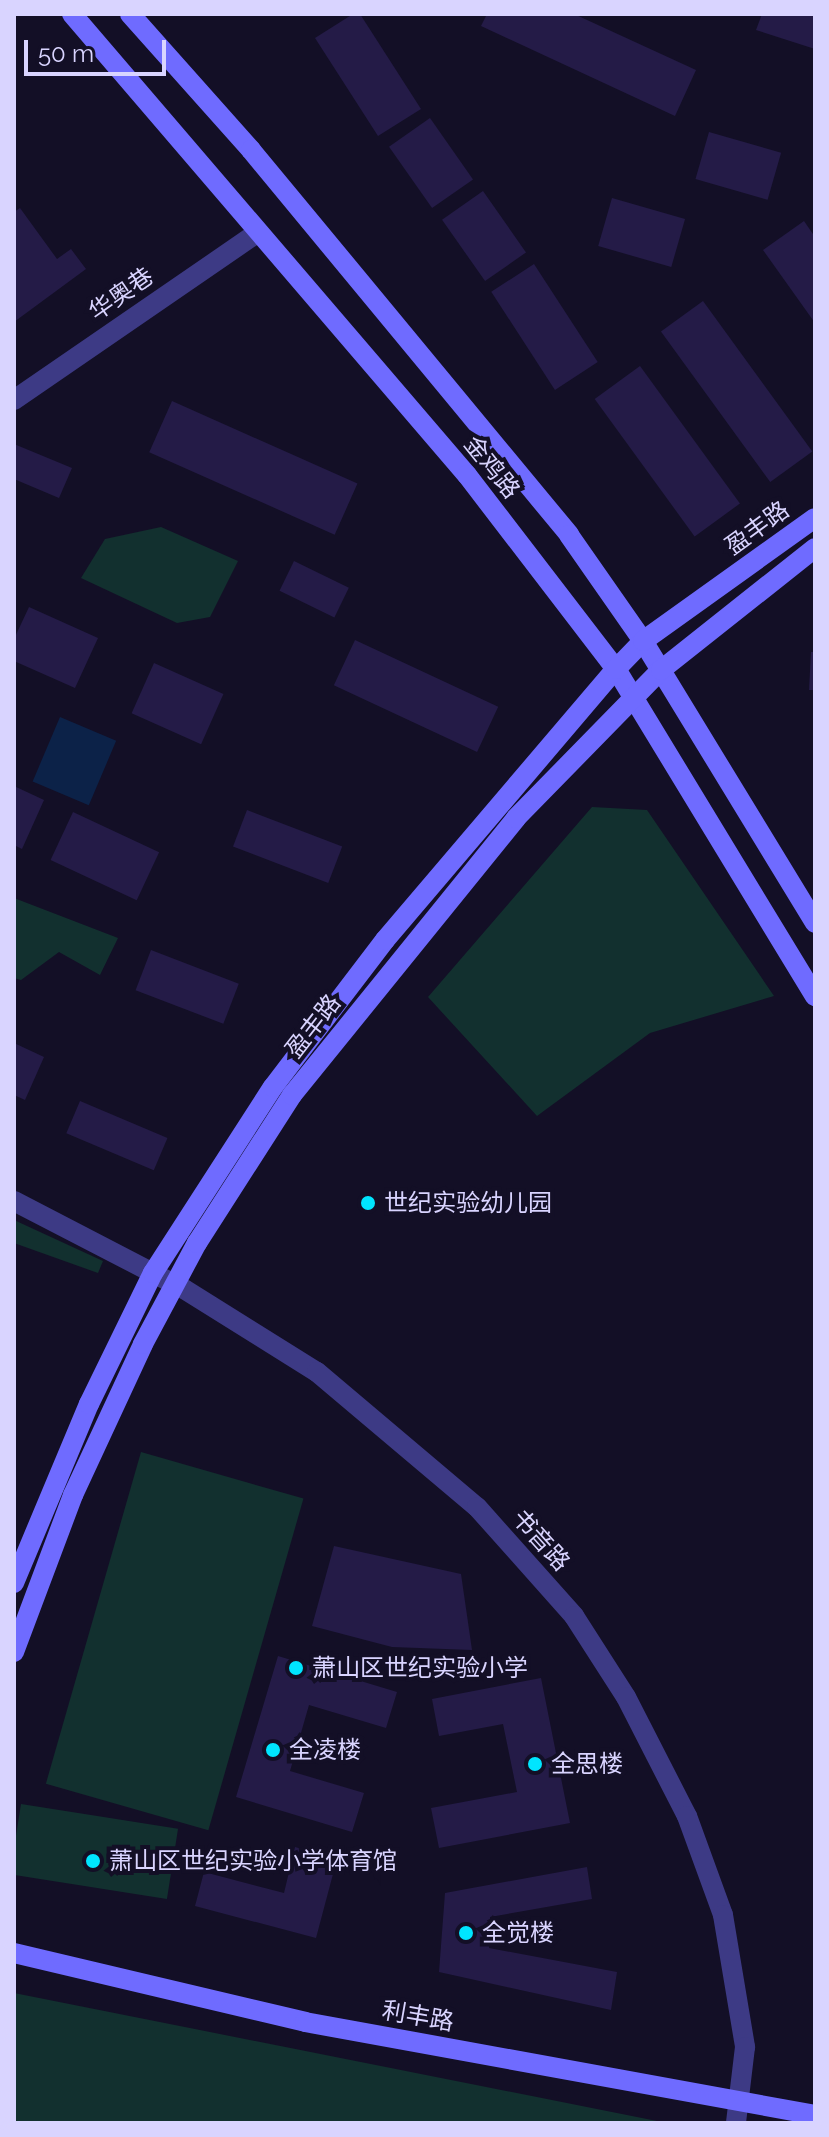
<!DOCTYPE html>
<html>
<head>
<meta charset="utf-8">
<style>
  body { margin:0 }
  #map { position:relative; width:829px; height:2137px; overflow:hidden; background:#130f26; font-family:Raleway,"Noto Sans SC",sans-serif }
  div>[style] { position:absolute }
  .green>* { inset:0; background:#12302f; transform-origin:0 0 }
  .water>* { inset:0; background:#0c2248; transform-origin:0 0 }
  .building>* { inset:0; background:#241b47; transform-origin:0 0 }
  .street>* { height:20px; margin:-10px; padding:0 10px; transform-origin:10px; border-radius:10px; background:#3d3a85 }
  .secondary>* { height:20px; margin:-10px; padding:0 10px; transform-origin:10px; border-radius:10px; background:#6f6bff }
  .dots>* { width:22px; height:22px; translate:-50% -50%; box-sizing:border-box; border:4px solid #130f26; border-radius:50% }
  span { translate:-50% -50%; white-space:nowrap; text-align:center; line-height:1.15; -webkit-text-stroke:8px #130f26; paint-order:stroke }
  .street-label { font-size:24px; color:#d9d4ff }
  .poi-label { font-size:24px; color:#d9d4ff }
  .left { translate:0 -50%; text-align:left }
  .frame { position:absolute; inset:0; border:16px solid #d9d4ff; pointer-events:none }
  .scale { position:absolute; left:24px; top:40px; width:142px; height:36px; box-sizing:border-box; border:4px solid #d9d4ff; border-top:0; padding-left:10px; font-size:24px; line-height:28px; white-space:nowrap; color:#d9d4ff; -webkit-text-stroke:6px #130f26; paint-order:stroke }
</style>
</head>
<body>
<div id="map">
  <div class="green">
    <i style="clip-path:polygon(161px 527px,238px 561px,210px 617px,177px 623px,81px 578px,105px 539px)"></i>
    <i style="clip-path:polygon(592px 807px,647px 810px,774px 996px,650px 1033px,537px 1116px,428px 997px)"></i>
    <i style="clip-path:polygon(14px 898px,118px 938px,100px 975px,59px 952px,21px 980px,14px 978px)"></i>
    <i style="clip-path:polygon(14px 1220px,103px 1261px,98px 1273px,14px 1243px)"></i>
    <i style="left:141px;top:1452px;width:169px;height:345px;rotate:16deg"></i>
    <i style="left:21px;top:1804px;width:159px;height:71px;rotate:9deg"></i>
    <i style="clip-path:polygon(14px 1993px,667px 2123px,14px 2123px)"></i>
  </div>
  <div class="water">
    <i style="left:60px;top:717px;width:61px;height:70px;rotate:23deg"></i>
  </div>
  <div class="building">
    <i style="clip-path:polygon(353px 14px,360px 14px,421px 109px,378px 136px,315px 38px)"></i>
    <i style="clip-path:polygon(487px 14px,574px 14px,696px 70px,675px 116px,481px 26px)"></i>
    <i style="clip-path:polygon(762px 14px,815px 14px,815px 49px,756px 30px)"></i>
    <i style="left:430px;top:118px;width:75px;height:50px;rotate:55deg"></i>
    <i style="left:709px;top:132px;width:75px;height:49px;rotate:16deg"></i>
    <i style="left:483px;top:191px;width:75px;height:50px;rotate:55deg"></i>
    <i style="left:612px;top:198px;width:76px;height:50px;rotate:16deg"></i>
    <i style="clip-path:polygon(20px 208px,57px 259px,71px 249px,86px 269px,14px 322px,14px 212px)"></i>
    <i style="clip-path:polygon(804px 221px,815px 237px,815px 323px,763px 250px)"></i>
    <i style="left:534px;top:264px;width:117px;height:51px;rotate:57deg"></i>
    <i style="left:703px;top:301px;width:186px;height:52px;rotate:54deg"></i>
    <i style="left:640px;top:366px;width:170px;height:56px;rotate:54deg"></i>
    <i style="left:172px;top:401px;width:203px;height:56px;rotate:24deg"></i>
    <i style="clip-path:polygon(14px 444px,72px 468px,59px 498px,14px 479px)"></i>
    <i style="left:294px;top:561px;width:61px;height:33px;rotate:26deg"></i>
    <i style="clip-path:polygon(29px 607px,98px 638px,75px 688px,14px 661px,14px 639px)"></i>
    <i style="left:355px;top:640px;width:158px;height:50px;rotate:25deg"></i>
    <i style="clip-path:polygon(811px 652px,815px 652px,815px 690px,809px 690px)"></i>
    <i style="left:154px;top:663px;width:76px;height:55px;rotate:24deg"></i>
    <i style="clip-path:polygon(14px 786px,44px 800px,22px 849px,14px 845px)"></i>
    <i style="left:247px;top:810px;width:102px;height:39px;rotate:21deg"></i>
    <i style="left:73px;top:812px;width:95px;height:53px;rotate:25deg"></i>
    <i style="left:151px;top:950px;width:94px;height:43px;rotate:21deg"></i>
    <i style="clip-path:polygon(14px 1043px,44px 1057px,25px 1100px,14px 1095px)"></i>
    <i style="left:80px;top:1101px;width:95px;height:35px;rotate:23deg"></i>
    <i style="clip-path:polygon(334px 1546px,461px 1574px,472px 1650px,392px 1647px,312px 1626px)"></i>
    <i style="clip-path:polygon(278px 1656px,397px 1692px,386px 1728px,309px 1705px,290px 1771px,364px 1793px,352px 1832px,236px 1797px)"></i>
    <i style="clip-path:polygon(541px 1678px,570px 1823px,439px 1848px,431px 1808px,517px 1792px,503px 1724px,439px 1736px,432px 1699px)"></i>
    <i style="clip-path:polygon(295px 1847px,337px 1859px,316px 1938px,195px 1906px,204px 1872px,284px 1893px)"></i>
    <i style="clip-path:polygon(587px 1867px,592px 1899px,490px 1917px,489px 1948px,617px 1972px,611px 2010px,439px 1972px,445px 1893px)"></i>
  </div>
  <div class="street">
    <i style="left:14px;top:400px;width:296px;rotate:-34.5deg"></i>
    <i style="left:14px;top:1201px;width:191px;rotate:27.4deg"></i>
    <i style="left:184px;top:1289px;width:157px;rotate:32deg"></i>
    <i style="left:317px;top:1372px;width:209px;rotate:40.2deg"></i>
    <i style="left:477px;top:1507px;width:146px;rotate:48.3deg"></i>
    <i style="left:574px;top:1616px;width:96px;rotate:57.3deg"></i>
    <i style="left:626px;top:1697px;width:134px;rotate:62.9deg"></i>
    <i style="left:687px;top:1816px;width:105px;rotate:70deg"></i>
    <i style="left:723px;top:1915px;width:134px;rotate:80.5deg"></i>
    <i style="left:745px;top:2047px;width:77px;rotate:96.8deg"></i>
  </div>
  <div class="secondary">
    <i style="left:72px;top:14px;width:607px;rotate:49.41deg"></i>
    <i style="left:467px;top:475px;width:245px;rotate:52.5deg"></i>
    <i style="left:616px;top:669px;width:383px;rotate:58.7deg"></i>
    <i style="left:130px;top:14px;width:182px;rotate:48.3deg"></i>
    <i style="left:251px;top:150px;width:499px;rotate:50.4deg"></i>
    <i style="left:569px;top:535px;width:129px;rotate:55.1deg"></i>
    <i style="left:643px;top:641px;width:330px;rotate:58.6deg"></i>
    <i style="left:14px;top:1583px;width:194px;rotate:-67.3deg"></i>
    <i style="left:89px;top:1404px;width:146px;rotate:-64deg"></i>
    <i style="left:153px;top:1273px;width:221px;rotate:-57.2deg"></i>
    <i style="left:273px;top:1087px;width:185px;rotate:-52.7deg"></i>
    <i style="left:385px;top:940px;width:356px;rotate:-49.6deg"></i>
    <i style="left:616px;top:669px;width:39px;rotate:-46deg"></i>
    <i style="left:643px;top:641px;width:211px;rotate:-35.6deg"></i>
    <i style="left:14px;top:1652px;width:168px;rotate:-69.4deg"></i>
    <i style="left:73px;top:1495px;width:166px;rotate:-65.1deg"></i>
    <i style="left:143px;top:1344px;width:115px;rotate:-61.9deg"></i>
    <i style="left:197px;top:1243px;width:176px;rotate:-57.3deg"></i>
    <i style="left:292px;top:1095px;width:356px;rotate:-51deg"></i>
    <i style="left:516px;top:818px;width:207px;rotate:-45.6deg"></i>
    <i style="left:661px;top:670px;width:196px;rotate:-38.4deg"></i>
    <i style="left:14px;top:1953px;width:299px;rotate:13.3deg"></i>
    <i style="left:305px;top:2022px;width:518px;rotate:10.33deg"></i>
  </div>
  <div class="dots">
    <i style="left:368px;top:1203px;background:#00e5ff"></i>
    <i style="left:296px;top:1668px;background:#00e5ff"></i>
    <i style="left:273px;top:1750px;background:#00e5ff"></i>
    <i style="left:535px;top:1764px;background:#00e5ff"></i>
    <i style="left:93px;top:1861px;background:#00e5ff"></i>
    <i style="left:466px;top:1933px;background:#00e5ff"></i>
  </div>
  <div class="street-label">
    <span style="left:121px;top:294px;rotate:-35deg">华奥巷</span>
    <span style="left:492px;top:467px;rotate:51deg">金鸡路</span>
    <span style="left:757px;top:528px;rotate:-36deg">盈丰路</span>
    <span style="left:313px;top:1026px;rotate:-52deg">盈丰路</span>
    <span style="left:541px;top:1540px;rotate:48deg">书音路</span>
    <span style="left:418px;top:2016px;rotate:10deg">利丰路</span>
  </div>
  <div class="poi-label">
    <span class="left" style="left:384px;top:1203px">世纪实验幼儿园</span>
    <span class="left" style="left:312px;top:1668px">萧山区世纪实验小学</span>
    <span class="left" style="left:289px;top:1750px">全凌楼</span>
    <span class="left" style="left:551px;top:1764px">全思楼</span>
    <span class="left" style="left:109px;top:1861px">萧山区世纪实验小学体育馆</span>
    <span class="left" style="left:482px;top:1933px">全觉楼</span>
  </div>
  <div class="frame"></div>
  <div class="scale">50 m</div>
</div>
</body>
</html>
